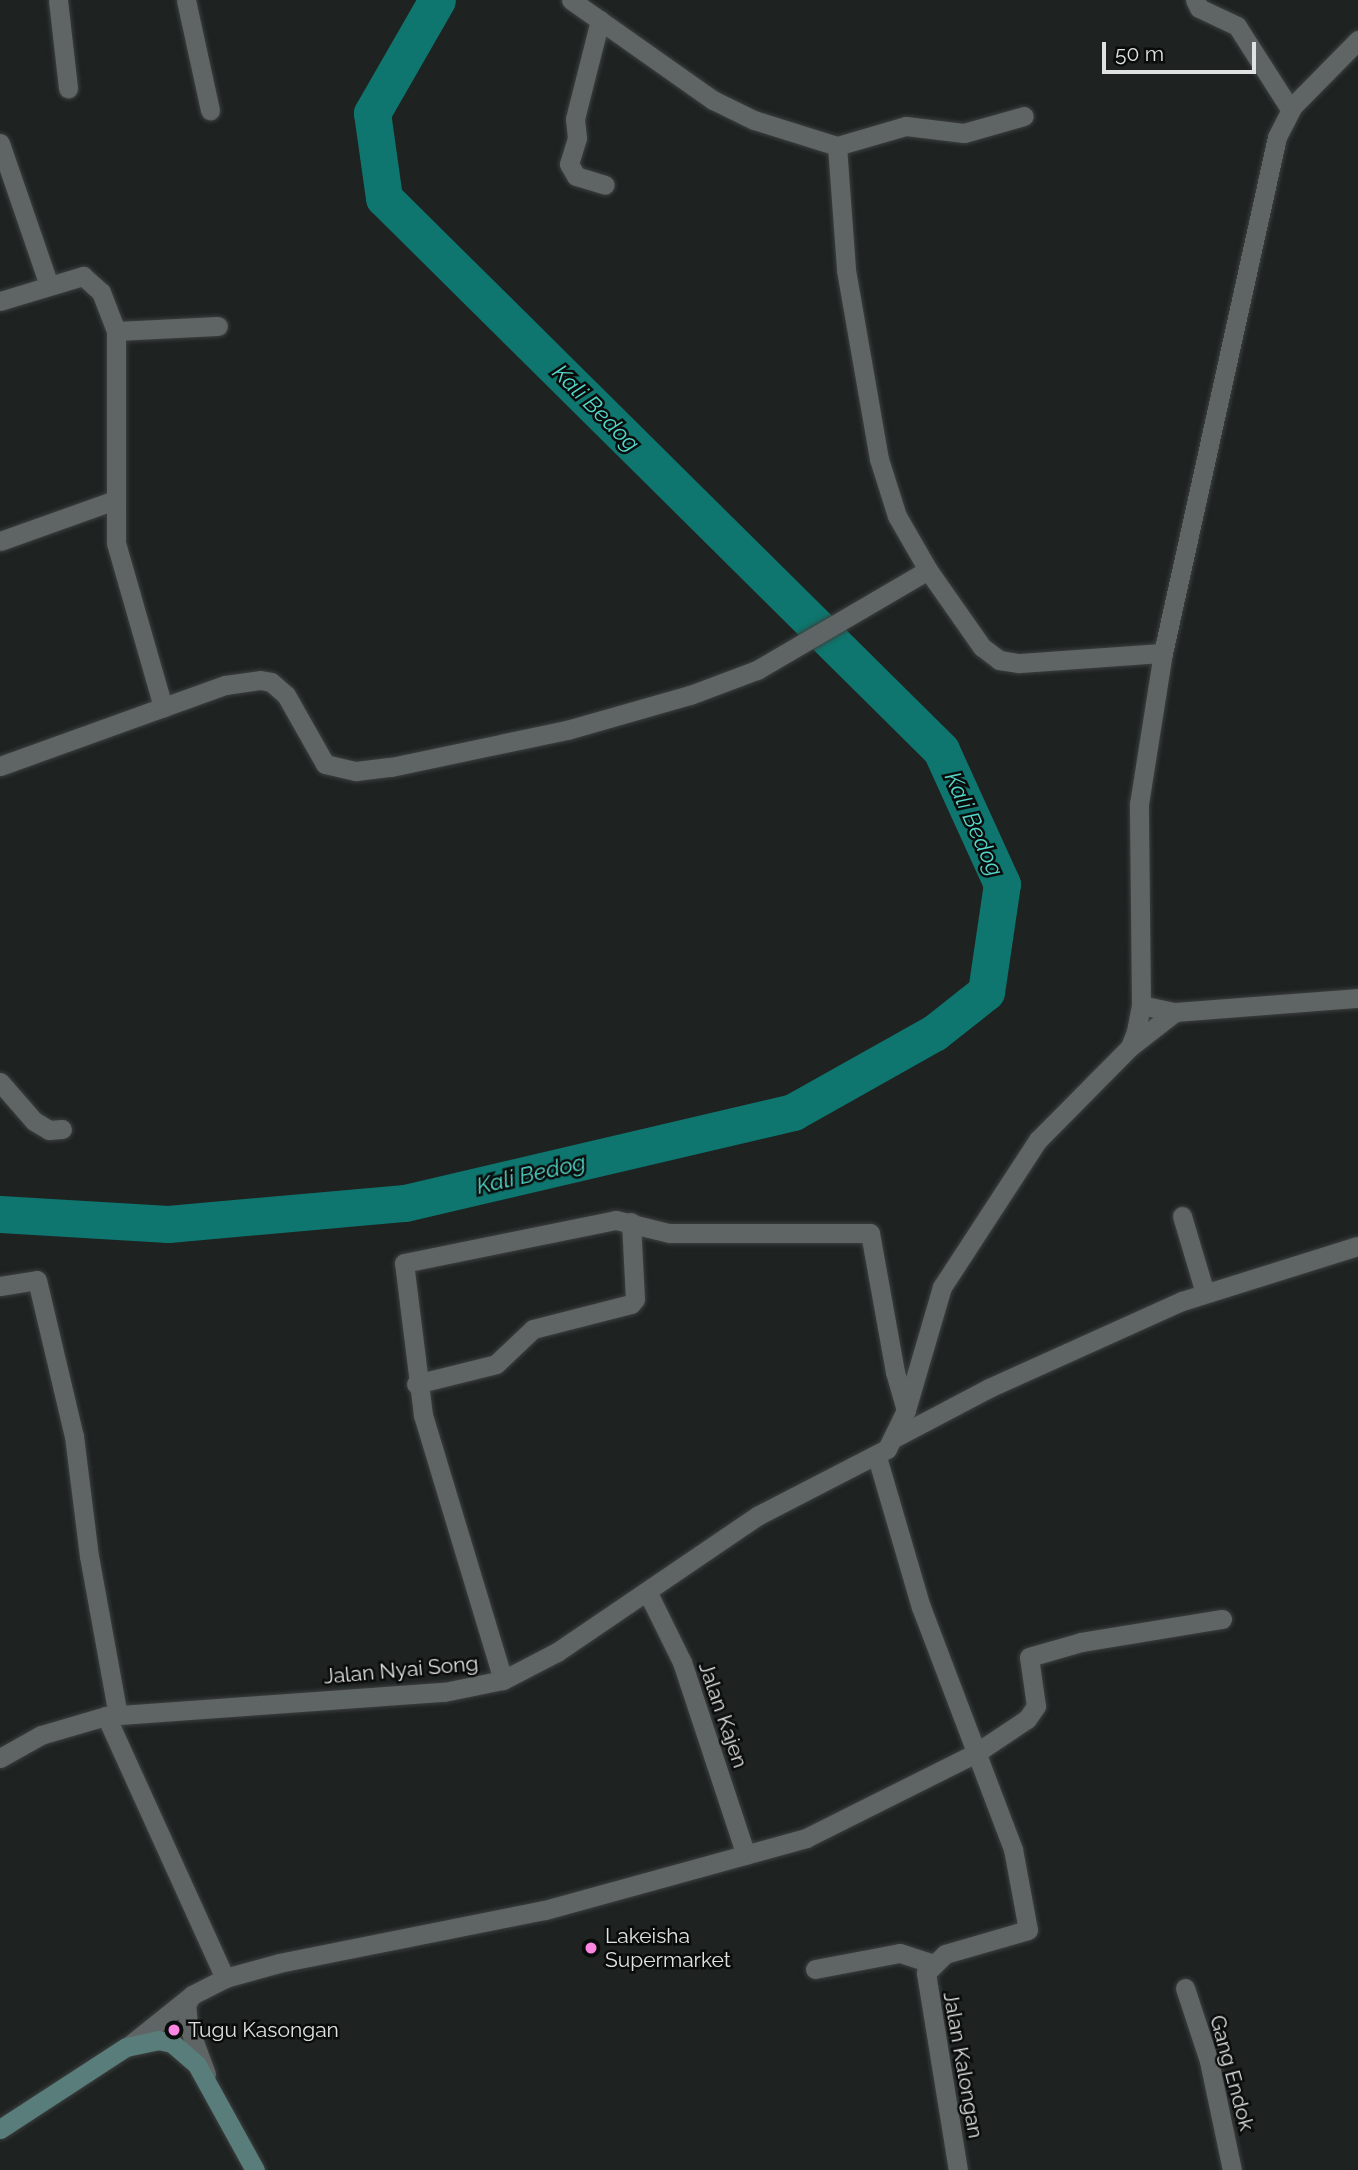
<!DOCTYPE html>
<html>
<head>
<meta charset="utf-8">
<style>
  body { margin:0 }
  #map { position:relative; width:1358px; height:2170px; overflow:hidden; background:#1e2322; font-family:Raleway,sans-serif }
  div>[style] { position:absolute }
  .river>* { height:37px; margin:-18.5px; padding:0 18.5px; transform-origin:18.5px; border-radius:18.5px; background:#0e766e }
  .roads { filter:drop-shadow(0 0 2px #3c3f3e) drop-shadow(0 0 2px #3c3f3e) }
  .minor>* { height:19px; margin:-9.5px; padding:0 9.5px; transform-origin:9.5px; border-radius:9.5px; background:#5f6464 }
  .secondary>* { height:19px; margin:-9.5px; padding:0 9.5px; transform-origin:9.5px; border-radius:9.5px; background:#597d7a }
  .dots>* { width:19px; height:19px; translate:-50% -50%; box-sizing:border-box; border:4px solid #0a0c0b; border-radius:50% }
  span { translate:-50% -50%; white-space:nowrap; text-align:center; line-height:1.15; -webkit-text-stroke:5px #0a0c0b; paint-order:stroke }
  .street-label { font-size:21px; color:#dfe2e1 }
  .poi-label { font-size:21px; color:#dfe2e1 }
  .left { translate:0 -50%; text-align:left }
  .water-label { font-size:23px; color:#54d8cb; font-style:italic }
  .scale { position:absolute; left:1102px; top:42px; width:154px; height:32px; box-sizing:border-box; border:4px solid #dfe2e1; border-top:0; padding-left:9px; font-size:21px; line-height:24px; white-space:nowrap; color:#dfe2e1; -webkit-text-stroke:5px #0a0c0b; paint-order:stroke }
</style>
</head>
<body>
<div id="map">
  <div class="river">
    <i style="left:0;top:1214px;width:168px;rotate:3.4deg"></i>
    <i style="left:168px;top:1224px;width:238px;rotate:-5.1deg"></i>
    <i style="left:405px;top:1203px;width:399px;rotate:-13.2deg"></i>
    <i style="left:793px;top:1112px;width:162px;rotate:-29.3deg"></i>
    <i style="left:934px;top:1033px;width:66px;rotate:-38.3deg"></i>
    <i style="left:986px;top:992px;width:109px;rotate:-81.6deg"></i>
    <i style="left:1002px;top:884px;width:147px;rotate:-114.5deg"></i>
    <i style="left:941px;top:750px;width:784px;rotate:-135.26deg"></i>
    <i style="left:384px;top:198px;width:86px;rotate:-98deg"></i>
    <i style="left:372px;top:113px;width:130px;rotate:-60.1deg"></i>
  </div>
  <div class="roads">
    <div class="minor">
      <i style="left:58px;top:0;width:89px;rotate:83.5deg"></i>
      <i style="left:186px;top:0;width:113px;rotate:77.7deg"></i>
      <i style="left:571px;top:0;width:174px;rotate:35.2deg"></i>
      <i style="left:713px;top:100px;width:46px;rotate:26deg"></i>
      <i style="left:754px;top:120px;width:87px;rotate:17.4deg"></i>
      <i style="left:837px;top:146px;width:72px;rotate:-16.2deg"></i>
      <i style="left:906px;top:126px;width:58px;rotate:6.9deg"></i>
      <i style="left:964px;top:133px;width:62px;rotate:-15.8deg"></i>
      <i style="left:1195px;top:0;width:9px;rotate:63deg"></i>
      <i style="left:1199px;top:8px;width:42px;rotate:25.3deg"></i>
      <i style="left:1237px;top:26px;width:98px;rotate:57.4deg"></i>
      <i style="left:600px;top:20px;width:102px;rotate:104.2deg"></i>
      <i style="left:575px;top:119px;width:19px;rotate:84deg"></i>
      <i style="left:577px;top:138px;width:27px;rotate:107deg"></i>
      <i style="left:569px;top:164px;width:14px;rotate:60deg"></i>
      <i style="left:576px;top:176px;width:30px;rotate:17deg"></i>
      <i style="left:0;top:143px;width:150px;rotate:71deg"></i>
      <i style="left:837px;top:146px;width:124px;rotate:85.8deg"></i>
      <i style="left:846px;top:270px;width:192px;rotate:80.1deg"></i>
      <i style="left:879px;top:459px;width:60px;rotate:72.5deg"></i>
      <i style="left:897px;top:516px;width:62px;rotate:60.1deg"></i>
      <i style="left:928px;top:570px;width:94px;rotate:55deg"></i>
      <i style="left:982px;top:647px;width:21px;rotate:37deg"></i>
      <i style="left:999px;top:660px;width:20px;rotate:9deg"></i>
      <i style="left:1019px;top:663px;width:144px;rotate:-4deg"></i>
      <i style="left:0;top:301px;width:87px;rotate:-16.8deg"></i>
      <i style="left:83px;top:276px;width:24px;rotate:42deg"></i>
      <i style="left:101px;top:292px;width:42px;rotate:69deg"></i>
      <i style="left:116px;top:331px;width:212px;rotate:90deg"></i>
      <i style="left:116px;top:543px;width:171px;rotate:74deg"></i>
      <i style="left:116px;top:331px;width:102px;rotate:-2.8deg"></i>
      <i style="left:0;top:541px;width:122px;rotate:-19.6deg"></i>
      <i style="left:0;top:766px;width:239px;rotate:-19.8deg"></i>
      <i style="left:225px;top:685px;width:35px;rotate:-8deg"></i>
      <i style="left:260px;top:680px;width:11px;rotate:10deg"></i>
      <i style="left:271px;top:682px;width:20px;rotate:41deg"></i>
      <i style="left:286px;top:695px;width:79px;rotate:60.5deg"></i>
      <i style="left:325px;top:764px;width:32px;rotate:13deg"></i>
      <i style="left:356px;top:771px;width:35px;rotate:-7deg"></i>
      <i style="left:391px;top:767px;width:180px;rotate:-11.9deg"></i>
      <i style="left:567px;top:730px;width:128px;rotate:-15.9deg"></i>
      <i style="left:690px;top:695px;width:72px;rotate:-20.5deg"></i>
      <i style="left:757px;top:670px;width:198px;rotate:-30.3deg"></i>
      <i style="left:1141px;top:1005px;width:35px;rotate:12deg"></i>
      <i style="left:1175px;top:1012px;width:184px;rotate:-4.4deg"></i>
      <i style="left:1130px;top:1047px;width:57px;rotate:-37.9deg"></i>
      <i style="left:0;top:1082px;width:52px;rotate:48.9deg"></i>
      <i style="left:34px;top:1121px;width:17px;rotate:31deg"></i>
      <i style="left:49px;top:1130px;width:13px;rotate:-4deg"></i>
      <i style="left:1182px;top:1216px;width:80px;rotate:73.4deg"></i>
      <i style="left:0;top:1286px;width:37px;rotate:-9deg"></i>
      <i style="left:37px;top:1280px;width:160px;rotate:76.7deg"></i>
      <i style="left:74px;top:1436px;width:121px;rotate:82.9deg"></i>
      <i style="left:89px;top:1556px;width:162px;rotate:79.7deg"></i>
      <i style="left:416px;top:1384px;width:82px;rotate:-14deg"></i>
      <i style="left:496px;top:1364px;width:51px;rotate:-43.4deg"></i>
      <i style="left:533px;top:1329px;width:101px;rotate:-14.3deg"></i>
      <i style="left:631px;top:1304px;width:6px;rotate:-51deg"></i>
      <i style="left:635px;top:1299px;width:77px;rotate:-93deg"></i>
      <i style="left:896px;top:1437px;width:105px;rotate:-27.8deg"></i>
      <i style="left:989px;top:1388px;width:212px;rotate:-24.3deg"></i>
      <i style="left:1182px;top:1301px;width:184px;rotate:-17.4deg"></i>
      <i style="left:877px;top:1457px;width:156px;rotate:73.7deg"></i>
      <i style="left:921px;top:1607px;width:259px;rotate:69.2deg"></i>
      <i style="left:1013px;top:1849px;width:82px;rotate:79.5deg"></i>
      <i style="left:1028px;top:1930px;width:86px;rotate:163.9deg"></i>
      <i style="left:945px;top:1954px;width:27px;rotate:135deg"></i>
      <i style="left:926px;top:1973px;width:200px;rotate:80.8deg"></i>
      <i style="left:648px;top:1593px;width:77px;rotate:63.8deg"></i>
      <i style="left:682px;top:1662px;width:203px;rotate:71.7deg"></i>
      <i style="left:503px;top:1680px;width:277px;rotate:-106.8deg"></i>
      <i style="left:423px;top:1415px;width:153px;rotate:-97.1deg"></i>
      <i style="left:404px;top:1263px;width:216px;rotate:-11.5deg"></i>
      <i style="left:616px;top:1220px;width:55px;rotate:13.8deg"></i>
      <i style="left:669px;top:1233px;width:201px"></i>
      <i style="left:870px;top:1233px;width:141px;rotate:79.8deg"></i>
      <i style="left:895px;top:1372px;width:40px;rotate:74deg"></i>
      <i style="left:106px;top:1716px;width:288px;rotate:65.6deg"></i>
      <i style="left:0;top:1758px;width:47px;rotate:-29.3deg"></i>
      <i style="left:41px;top:1735px;width:68px;rotate:-16.3deg"></i>
      <i style="left:106px;top:1716px;width:339px;rotate:-4.1deg"></i>
      <i style="left:444px;top:1692px;width:60px;rotate:-11.5deg"></i>
      <i style="left:503px;top:1680px;width:61px;rotate:-27.4deg"></i>
      <i style="left:557px;top:1652px;width:242px;rotate:-34.2deg"></i>
      <i style="left:757px;top:1516px;width:146px;rotate:-27.3deg"></i>
      <i style="left:887px;top:1449px;width:43px;rotate:-64deg"></i>
      <i style="left:906px;top:1410px;width:128px;rotate:-73.7deg"></i>
      <i style="left:942px;top:1287px;width:176px;rotate:-56.9deg"></i>
      <i style="left:1038px;top:1140px;width:131px;rotate:-45.3deg"></i>
      <i style="left:1130px;top:1047px;width:17px;rotate:-69deg"></i>
      <i style="left:1136px;top:1031px;width:26px;rotate:-79deg"></i>
      <i style="left:1141px;top:1005px;width:201px;rotate:-90.6deg"></i>
      <i style="left:1139px;top:804px;width:153px;rotate:-81deg"></i>
      <i style="left:1163px;top:653px;width:528px;rotate:-77.54deg"></i>
      <i style="left:1277px;top:137px;width:35px;rotate:-63deg"></i>
      <i style="left:1293px;top:106px;width:93px;rotate:-45.4deg"></i>
      <i style="left:815px;top:1969px;width:86px;rotate:-10.7deg"></i>
      <i style="left:900px;top:1953px;width:33px;rotate:18deg"></i>
      <i style="left:1185px;top:1988px;width:77px;rotate:71.8deg"></i>
      <i style="left:1209px;top:2061px;width:111px;rotate:78.1deg"></i>
      <i style="left:130px;top:2045px;width:78px;rotate:-38.8deg"></i>
      <i style="left:206px;top:2074px;width:52px;rotate:-110.2deg"></i>
      <i style="left:188px;top:2025px;width:21px;rotate:-95deg"></i>
      <i style="left:186px;top:2004px;width:11px;rotate:-56deg"></i>
      <i style="left:192px;top:1995px;width:37px;rotate:-27deg"></i>
      <i style="left:225px;top:1978px;width:56px;rotate:-15.5deg"></i>
      <i style="left:279px;top:1963px;width:271px;rotate:-11.3deg"></i>
      <i style="left:545px;top:1910px;width:271px;rotate:-15.4deg"></i>
      <i style="left:806px;top:1838px;width:190px;rotate:-26.6deg"></i>
      <i style="left:976px;top:1753px;width:61px;rotate:-33.7deg"></i>
      <i style="left:1027px;top:1719px;width:16px;rotate:-55deg"></i>
      <i style="left:1036px;top:1706px;width:49px;rotate:-98.1deg"></i>
      <i style="left:1029px;top:1657px;width:54px;rotate:-16.1deg"></i>
      <i style="left:1081px;top:1642px;width:143px;rotate:-9.3deg"></i>
    </div>
    <div class="secondary">
      <i style="left:0;top:2129px;width:150px;rotate:-33.1deg"></i>
      <i style="left:126px;top:2047px;width:33px;rotate:-12deg"></i>
      <i style="left:158px;top:2040px;width:14px;rotate:12deg"></i>
      <i style="left:172px;top:2043px;width:33px;rotate:41deg"></i>
      <i style="left:197px;top:2065px;width:120px;rotate:61.1deg"></i>
    </div>
  </div>
  <div class="dots">
    <i style="left:591px;top:1948px;background:#fd86e2"></i>
    <i style="left:174px;top:2030px;background:#fd86e2"></i>
  </div>
  <div class="street-label">
    <span style="left:401px;top:1670px;rotate:-5deg">Jalan Nyai Song</span>
    <span style="left:723px;top:1715px;rotate:71deg">Jalan Kajen</span>
    <span style="left:963px;top:2065px;rotate:80deg">Jalan Kalongan</span>
    <span style="left:1232px;top:2073px;rotate:75deg">Gang Endok</span>
  </div>
  <div class="poi-label">
    <span class="left" style="left:605px;top:1948px">Lakeisha<br>Supermarket</span>
    <span class="left" style="left:188px;top:2030px">Tugu Kasongan</span>
  </div>
  <div class="water-label">
    <span style="left:596px;top:408px;rotate:45deg">Kali Bedog</span>
    <span style="left:974px;top:824px;rotate:66deg">Kali Bedog</span>
    <span style="left:531px;top:1174px;rotate:-13deg">Kali Bedog</span>
  </div>
  <div class="scale">50 m</div>
</div>
</body>
</html>
